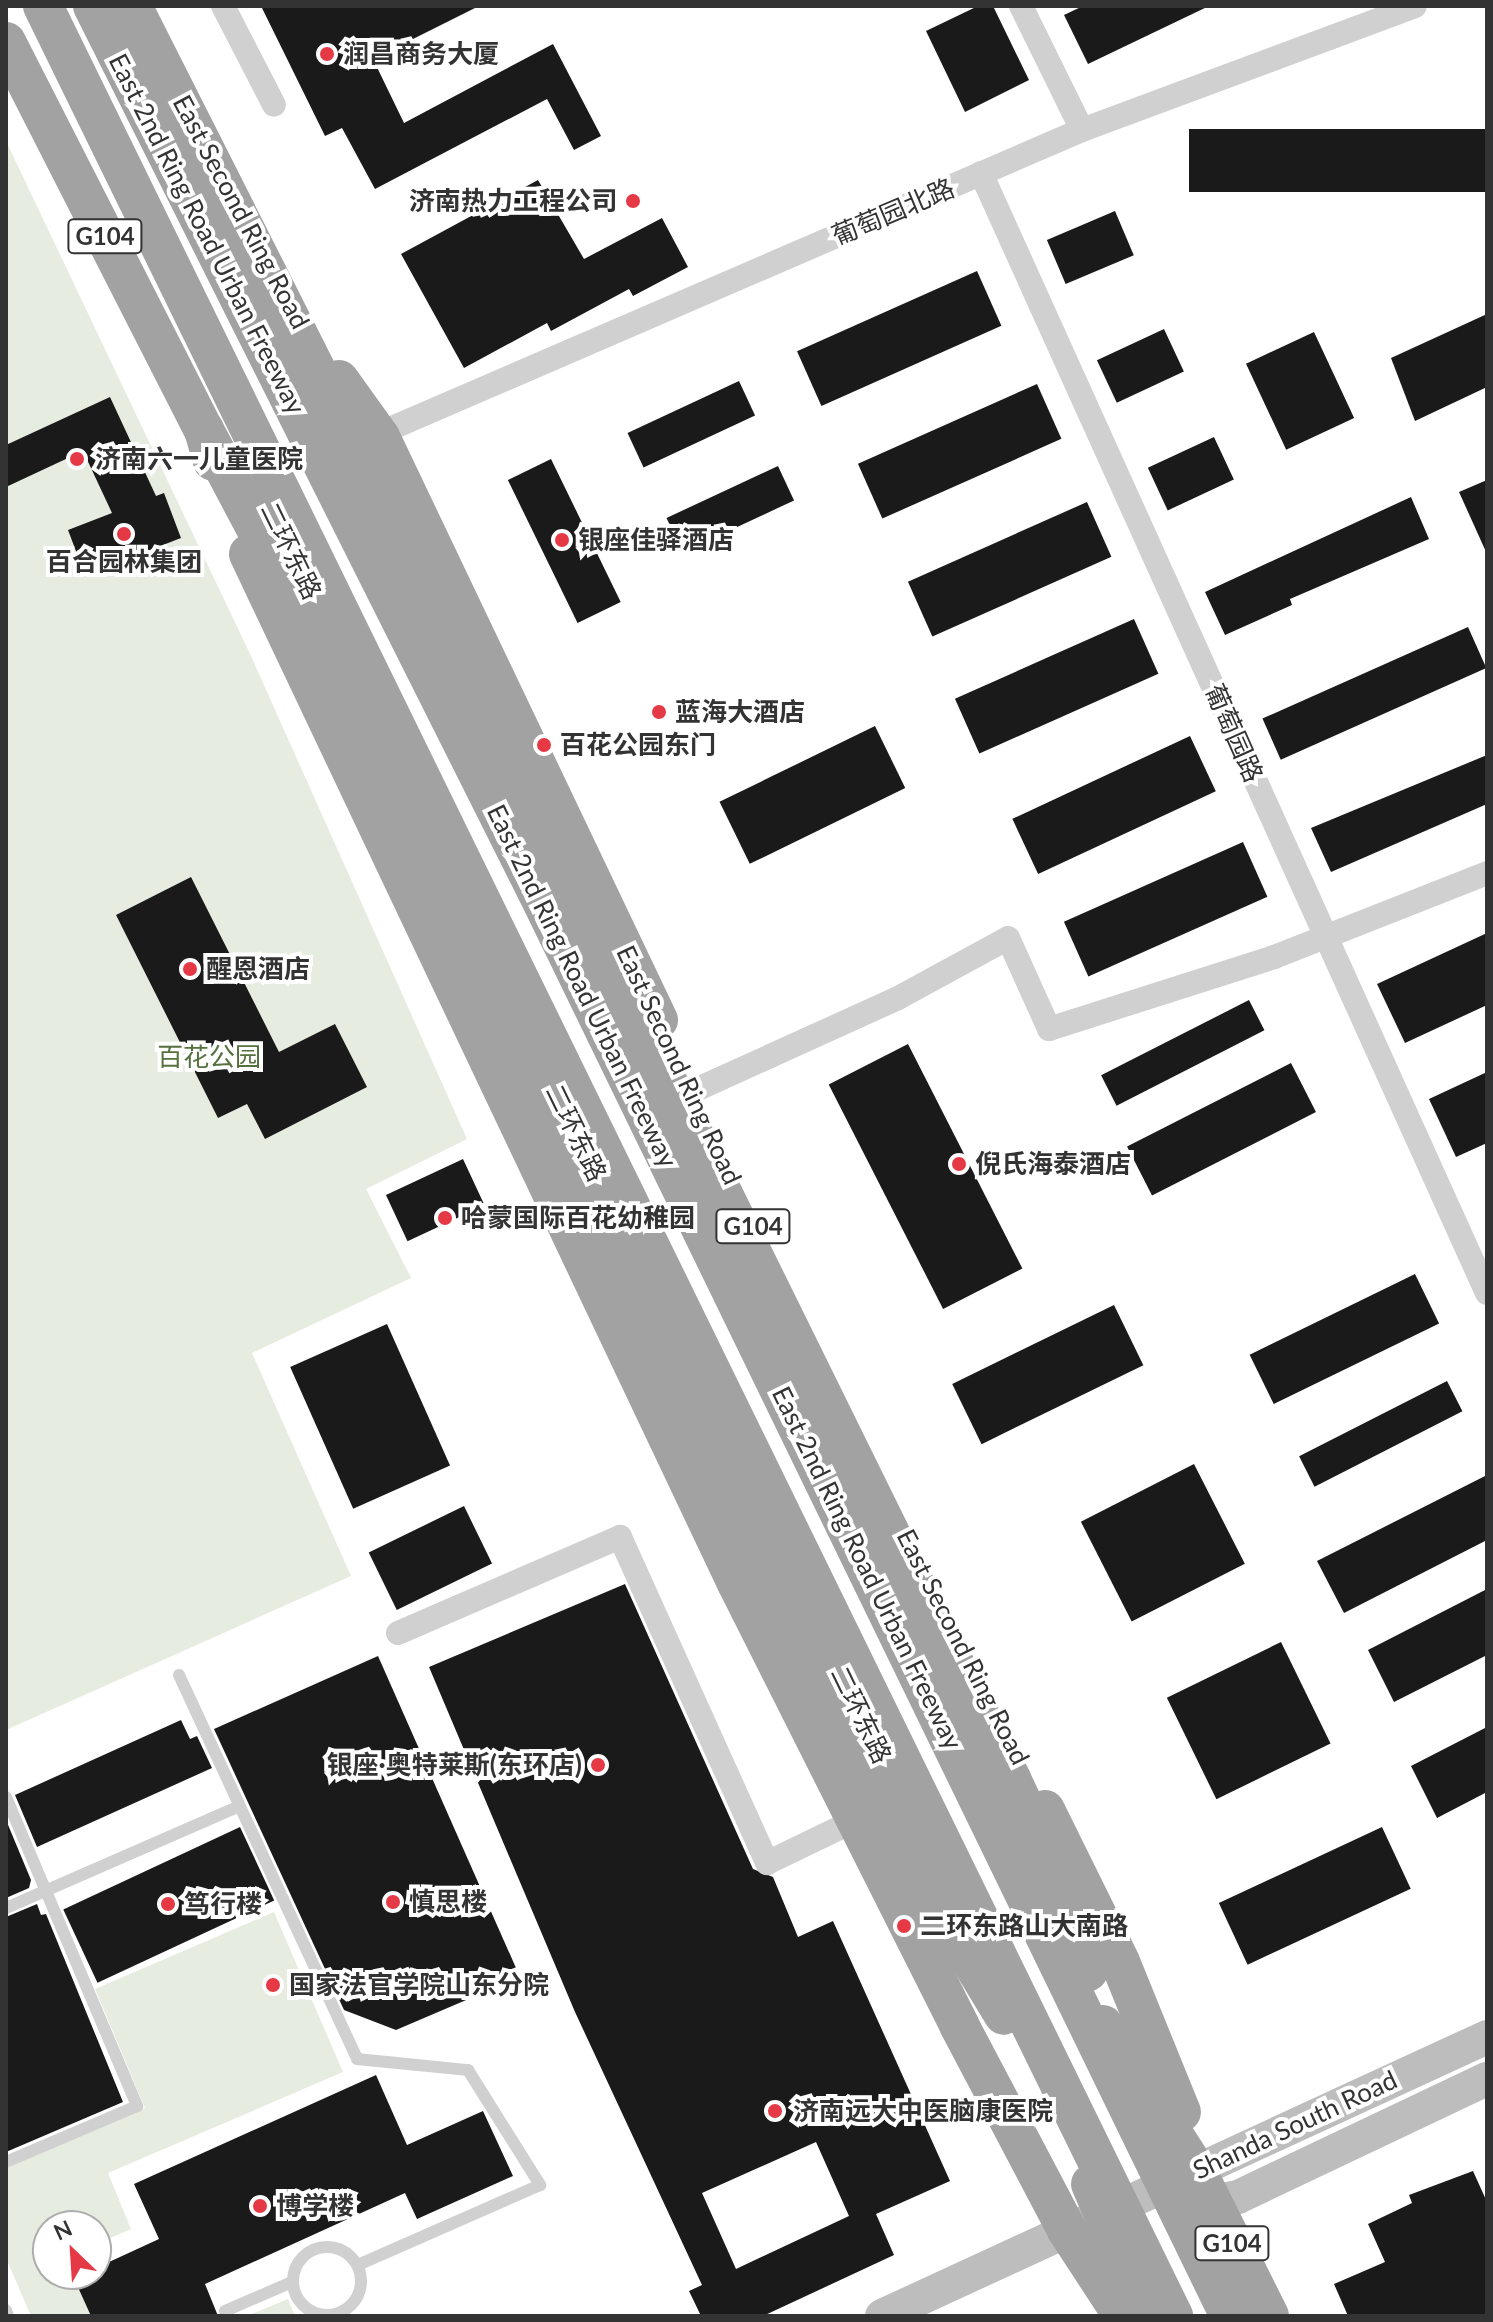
<!DOCTYPE html>
<html>
<head>
<meta charset="utf-8">
<style>
  body { margin:0 }
  #map { position:relative; width:1493px; height:2322px; overflow:hidden; background:#fff; font-family:Lato,"Noto Sans SC",sans-serif }
  div>[style] { position:absolute }
  .green>* { inset:0; background:#e6ecdf }
  .building>* { inset:0; background:#1a1a1a; transform-origin:0 0 }
  .service>* { height:12px; margin:-6px; padding:0 6px; transform-origin:6px; border-radius:6px; background:#d0d0d0 }
  .service>.ring { margin:-6px; padding:0; box-sizing:content-box; background:none; border:12px solid #d0d0d0; border-radius:50% }
  .minor>* { height:24px; margin:-12px; padding:0 12px; transform-origin:12px; border-radius:12px; background:#d0d0d0 }
  .secondary>* { height:34px; margin:-17px; padding:0 17px; transform-origin:17px; border-radius:17px; background:#bdbdbd }
  .trunk>* { height:40px; margin:-20px; padding:0 20px; transform-origin:20px; border-radius:20px; background:#a2a2a2 }
  .trunk-bridge>* { height:40px; margin:-20px; padding:0 20px; transform-origin:20px; border-radius:20px; background:#a2a2a2 }
  .dots>* { width:22px; height:22px; translate:-50% -50%; box-sizing:border-box; border:4px solid #fff; border-radius:50% }
  span { translate:-50% -50%; white-space:nowrap; text-align:center; line-height:1.15; -webkit-text-stroke:8px #fff; paint-order:stroke }
  .shield-label span { padding:2px 6px; background:#fff; border:2px solid; border-radius:6px; -webkit-text-stroke-width:0 }
  .shield-label { font-size:24px; color:#333; font-weight:700 }
  .poi-label { font-size:26px; color:#333; font-weight:700 }
  .left { translate:0 -50%; text-align:left }
  .right { translate:-100% -50%; text-align:right }
  .street-label { font-size:26px; color:#333 }
  .park-label { font-size:26px; color:#56703f }
  .frame { position:absolute; inset:0; border:8px solid #333; pointer-events:none }
  .north { position:absolute; left:32px; top:2210px; width:80px; height:80px; box-sizing:border-box; background:#fff; border:2px solid #adadad; border-radius:50%; rotate:335deg; font-size:22px; font-weight:700; line-height:32px; text-align:center; color:#333 }
  .north::after { content:''; display:block; margin:auto; width:28px; height:36px; background:#e63946; clip-path:polygon(50% 0,100% 100%,50% 72%,0 100%) }
</style>
</head>
<body>
<div id="map">
  <div class="green">
    <i style="clip-path:polygon(6px 141px,251px 656px,467px 1139px,366px 1189px,411px 1278px,252px 1353px,351px 1576px,6px 1730px)"></i>
    <i style="clip-path:polygon(274px 1912px,343px 2072px,108px 2173px,131px 2229px,96px 2244px,96px 2226px,48px 2226px,48px 2274px,79px 2274px,97px 2316px,31px 2316px,6px 2258px,6px 2168px,145px 2108px,95px 1989px)"></i>
    <i style="clip-path:polygon(288px 2299px,295px 2316px,247px 2316px)"></i>
  </div>
  <div class="building">
    <i style="clip-path:polygon(261px 6px,479px 6px,373px 59px,404px 123px,553px 44px,601px 136px,574px 150px,547px 99px,375px 189px,342px 128px,325px 136px)"></i>
    <i style="clip-path:polygon(978px 6px,993px 6px,1029px 80px,965px 112px,926px 31px)"></i>
    <i style="clip-path:polygon(1083px 6px,1209px 6px,1088px 64px,1064px 15px)"></i>
    <i style="left:1487px;top:129px;width:63px;height:298px;rotate:90deg"></i>
    <i style="clip-path:polygon(538px 180px,584px 259px,662px 218px,688px 267px,633px 296px,629px 289px,551px 331px,547px 323px,464px 368px,401px 254px)"></i>
    <i style="left:1115px;top:211px;width:48px;height:74px;rotate:67deg"></i>
    <i style="left:977px;top:271px;width:60px;height:197px;rotate:66deg"></i>
    <i style="clip-path:polygon(1487px 314px,1487px 387px,1415px 421px,1391px 358px)"></i>
    <i style="left:1164px;top:329px;width:47px;height:74px;rotate:65deg"></i>
    <i style="left:1314px;top:332px;width:95px;height:75px;rotate:65deg"></i>
    <i style="left:739px;top:381px;width:38px;height:123px;rotate:65deg"></i>
    <i style="left:1037px;top:384px;width:60px;height:196px;rotate:66deg"></i>
    <i style="clip-path:polygon(110px 397px,156px 496px,164px 493px,181px 538px,85px 575px,68px 530px,112px 513px,83px 451px,6px 487px,6px 445px)"></i>
    <i style="left:1214px;top:437px;width:47px;height:73px;rotate:65deg"></i>
    <i style="left:551px;top:459px;width:159px;height:48px;rotate:64deg"></i>
    <i style="left:778px;top:466px;width:38px;height:123px;rotate:65deg"></i>
    <i style="clip-path:polygon(1487px 480px,1487px 554px,1459px 492px)"></i>
    <i style="clip-path:polygon(1411px 497px,1429px 539px,1290px 599px,1292px 605px,1225px 635px,1205px 592px)"></i>
    <i style="left:1087px;top:502px;width:60px;height:196px;rotate:66deg"></i>
    <i style="left:1134px;top:619px;width:60px;height:196px;rotate:66deg"></i>
    <i style="left:1468px;top:627px;width:45px;height:225px;rotate:66deg"></i>
    <i style="left:875px;top:726px;width:69px;height:173px;rotate:64deg"></i>
    <i style="left:1190px;top:736px;width:61px;height:196px;rotate:65deg"></i>
    <i style="clip-path:polygon(1487px 755px,1487px 804px,1331px 872px,1311px 828px)"></i>
    <i style="left:1243px;top:842px;width:60px;height:196px;rotate:66deg"></i>
    <i style="clip-path:polygon(191px 877px,279px 1052px,335px 1024px,367px 1087px,265px 1139px,247px 1104px,218px 1118px,116px 915px)"></i>
    <i style="clip-path:polygon(1487px 933px,1487px 1005px,1405px 1043px,1377px 984px)"></i>
    <i style="left:1249px;top:1000px;width:34px;height:166px;rotate:63deg"></i>
    <i style="left:908px;top:1044px;width:252px;height:89px;rotate:63deg"></i>
    <i style="left:1291px;top:1063px;width:55px;height:184px;rotate:63deg"></i>
    <i style="clip-path:polygon(1487px 1072px,1487px 1143px,1456px 1157px,1429px 1099px)"></i>
    <i style="left:463px;top:1159px;width:51px;height:85px;rotate:65deg"></i>
    <i style="left:1415px;top:1274px;width:55px;height:184px;rotate:64deg"></i>
    <i style="left:1114px;top:1305px;width:67px;height:180px;rotate:64deg"></i>
    <i style="left:387px;top:1324px;width:155px;height:106px;rotate:66deg"></i>
    <i style="left:1447px;top:1381px;width:34px;height:166px;rotate:63deg"></i>
    <i style="left:1194px;top:1464px;width:112px;height:127px;rotate:63deg"></i>
    <i style="clip-path:polygon(1487px 1475px,1487px 1540px,1344px 1613px,1317px 1561px)"></i>
    <i style="left:464px;top:1506px;width:64px;height:106px;rotate:64deg"></i>
    <i style="clip-path:polygon(evenodd,625px 1584px,753px 1869px,773px 1877px,798px 1937px,833px 1921px,950px 2181px,876px 2214px,894px 2255px,763px 2316px,701px 2316px,689px 2291px,702px 2285px,575px 2012px,429px 1667px,625px 1584px,816px 2142px,849px 2216px,736px 2269px,702px 2193px,816px 2142px)"></i>
    <i style="clip-path:polygon(1487px 1589px,1487px 1655px,1394px 1702px,1368px 1650px)"></i>
    <i style="left:1281px;top:1642px;width:113px;height:127px;rotate:64deg"></i>
    <i style="clip-path:polygon(378px 1656px,520px 1977px,396px 2030px,344px 2010px,214px 1729px)"></i>
    <i style="clip-path:polygon(181px 1720px,190px 1739px,197px 1736px,212px 1768px,37px 1847px,15px 1795px)"></i>
    <i style="clip-path:polygon(1487px 1727px,1487px 1792px,1437px 1818px,1411px 1766px)"></i>
    <i style="clip-path:polygon(6px 1820px,31px 1880px,29px 1888px,6px 1898px)"></i>
    <i style="left:240px;top:1827px;width:81px;height:195px;rotate:65deg"></i>
    <i style="left:1382px;top:1827px;width:68px;height:180px;rotate:65deg"></i>
    <i style="clip-path:polygon(37px 1904px,41px 1915px,46px 1914px,123px 2102px,6px 2152px,6px 1917px)"></i>
    <i style="clip-path:polygon(376px 2075px,407px 2145px,483px 2111px,513px 2176px,417px 2219px,405px 2193px,205px 2284px,218px 2316px,91px 2316px,72px 2274px,96px 2274px,96px 2268px,159px 2239px,134px 2184px)"></i>
    <i style="clip-path:polygon(1473px 2171px,1487px 2202px,1487px 2316px,1348px 2316px,1334px 2284px,1385px 2262px,1368px 2224px,1412px 2203px,1409px 2195px)"></i>
  </div>
  <div class="service">
    <i style="left:179px;top:1675px;width:423px;rotate:65.1deg"></i>
    <i style="left:357px;top:2059px;width:112px;rotate:5.7deg"></i>
    <i style="left:468px;top:2070px;width:136px;rotate:57.9deg"></i>
    <i style="left:540px;top:2185px;width:199px;rotate:156.3deg"></i>
    <i style="left:6px;top:1797px;width:336px;rotate:67deg"></i>
    <i style="left:137px;top:2106px;width:142px;rotate:156.9deg"></i>
    <i style="left:6px;top:1908px;width:255px;rotate:-23.6deg"></i>
    <i class="ring" style="left:293px;top:2247px;width:56px;height:56px"></i>
    <i style="left:6px;top:2310px;width:6px;rotate:72deg"></i>
    <i style="left:225px;top:2311px;width:73px;rotate:-23.4deg"></i>
  </div>
  <div class="minor">
    <i style="left:223px;top:6px;width:111px;rotate:62.7deg"></i>
    <i style="left:1021px;top:6px;width:138px;rotate:63.8deg"></i>
    <i style="left:981px;top:173px;width:1229px;rotate:65.69deg"></i>
    <i style="left:378px;top:434px;width:767px;rotate:-23.36deg"></i>
    <i style="left:1082px;top:130px;width:355px;rotate:-20.4deg"></i>
    <i style="left:691px;top:1092px;width:227px;rotate:-24.4deg"></i>
    <i style="left:898px;top:998px;width:125px;rotate:-28.6deg"></i>
    <i style="left:1008px;top:938px;width:100px;rotate:65.7deg"></i>
    <i style="left:1049px;top:1029px;width:236px;rotate:-17.7deg"></i>
    <i style="left:1274px;top:957px;width:229px;rotate:-21.5deg"></i>
    <i style="left:398px;top:1633px;width:242px;rotate:-23.4deg"></i>
    <i style="left:620px;top:1537px;width:358px;rotate:65.7deg"></i>
    <i style="left:767px;top:1863px;width:99px;rotate:-25.8deg"></i>
  </div>
  <div class="secondary">
    <i style="left:1187px;top:2207px;width:52px;rotate:-11.1deg"></i>
    <i style="left:1238px;top:2197px;width:276px;rotate:-25.4deg"></i>
    <i style="left:882px;top:2316px;width:666px;rotate:-24.76deg"></i>
  </div>
  <div class="trunk">
    <i style="left:132px;top:6px;width:465px;rotate:63.2deg"></i>
    <i style="left:342px;top:421px;width:34px;rotate:83deg"></i>
    <i style="left:6px;top:42px;width:436px;rotate:63deg"></i>
    <i style="left:204px;top:430px;width:32px;rotate:74deg"></i>
    <i style="left:339px;top:380px;width:70px;rotate:54.3deg"></i>
    <i style="left:380px;top:437px;width:646px;rotate:64.51deg"></i>
    <i style="left:249px;top:554px;width:1139px;rotate:64.63deg"></i>
    <i style="left:737px;top:1583px;width:495px;rotate:63.3deg"></i>
    <i style="left:959px;top:2025px;width:232px;rotate:62.2deg"></i>
    <i style="left:1067px;top:2230px;width:103px;rotate:56.9deg"></i>
    <i style="left:1045px;top:1810px;width:169px;rotate:63.7deg"></i>
    <i style="left:1120px;top:1962px;width:162px;rotate:67.9deg"></i>
    <i style="left:1103px;top:2025px;width:172px;rotate:57.3deg"></i>
    <i style="left:1196px;top:2170px;width:163px;rotate:63.4deg"></i>
    <i style="left:1091px;top:2184px;width:144px;rotate:66.6deg"></i>
  </div>
  <div class="trunk-bridge">
    <i style="left:43px;top:6px;width:2572px;rotate:63.93deg"></i>
    <i style="left:93px;top:6px;width:992px;rotate:63.36deg"></i>
    <i style="left:538px;top:893px;width:1582px;rotate:64.07deg"></i>
    <i style="left:342px;top:421px;width:1514px;rotate:63.77deg"></i>
    <i style="left:1011px;top:1779px;width:77px;rotate:64.8deg"></i>
    <i style="left:1044px;top:1849px;width:130px;rotate:70.2deg"></i>
    <i style="left:204px;top:430px;width:312px;rotate:62.1deg"></i>
    <i style="left:350px;top:706px;width:1289px;rotate:64.09deg"></i>
    <i style="left:913px;top:1865px;width:175px;rotate:58.8deg"></i>
  </div>
  <div class="dots">
    <i style="left:327px;top:54px;background:#e63946"></i>
    <i style="left:633px;top:201px;background:#e63946"></i>
    <i style="left:77px;top:459px;background:#e63946"></i>
    <i style="left:124px;top:534px;background:#e63946"></i>
    <i style="left:562px;top:540px;background:#e63946"></i>
    <i style="left:659px;top:712px;background:#e63946"></i>
    <i style="left:544px;top:745px;background:#e63946"></i>
    <i style="left:190px;top:969px;background:#e63946"></i>
    <i style="left:959px;top:1164px;background:#e63946"></i>
    <i style="left:445px;top:1218px;background:#e63946"></i>
    <i style="left:598px;top:1765px;background:#e63946"></i>
    <i style="left:393px;top:1902px;background:#e63946"></i>
    <i style="left:168px;top:1904px;background:#e63946"></i>
    <i style="left:904px;top:1926px;background:#e63946"></i>
    <i style="left:273px;top:1985px;background:#e63946"></i>
    <i style="left:775px;top:2111px;background:#e63946"></i>
    <i style="left:260px;top:2206px;background:#e63946"></i>
  </div>
  <div class="shield-label">
    <span style="left:105px;top:236px">G104</span>
    <span style="left:753px;top:1226px">G104</span>
    <span style="left:1232px;top:2243px">G104</span>
  </div>
  <div class="poi-label">
    <span class="left" style="left:343px;top:54px">润昌商务大厦</span>
    <span class="right" style="left:617px;top:201px">济南热力工程公司</span>
    <span class="left" style="left:95px;top:459px">济南六一儿童医院</span>
    <span class="left" style="left:578px;top:540px">银座佳驿酒店</span>
    <span style="left:124px;top:562px">百合园林集团</span>
    <span class="left" style="left:675px;top:712px">蓝海大酒店</span>
    <span class="left" style="left:560px;top:745px">百花公园东门</span>
    <span class="left" style="left:206px;top:969px">醒恩酒店</span>
    <span class="left" style="left:975px;top:1164px">倪氏海泰酒店</span>
    <span class="left" style="left:461px;top:1218px">哈蒙国际百花幼稚园</span>
    <span class="right" style="left:582px;top:1765px">银座·奥特莱斯(东环店)</span>
    <span class="left" style="left:409px;top:1902px">慎思楼</span>
    <span class="left" style="left:184px;top:1904px">笃行楼</span>
    <span class="left" style="left:920px;top:1926px">二环东路山大南路</span>
    <span class="left" style="left:289px;top:1985px">国家法官学院山东分院</span>
    <span class="left" style="left:793px;top:2111px">济南远大中医脑康医院</span>
    <span class="left" style="left:276px;top:2206px">博学楼</span>
  </div>
  <div class="street-label">
    <span style="left:241px;top:212px;rotate:62deg">East Second Ring Road</span>
    <span style="left:893px;top:212px;rotate:-23deg">葡萄园北路</span>
    <span style="left:207px;top:234px;rotate:63deg">East 2nd Ring Road Urban Freeway</span>
    <span style="left:291px;top:551px;rotate:64deg">二环东路</span>
    <span style="left:1234px;top:733px;rotate:66deg">葡萄园路</span>
    <span style="left:582px;top:986px;rotate:64deg">East 2nd Ring Road Urban Freeway</span>
    <span style="left:679px;top:1065px;rotate:65deg">East Second Ring Road</span>
    <span style="left:576px;top:1133px;rotate:64deg">二环东路</span>
    <span style="left:867px;top:1568px;rotate:64deg">East 2nd Ring Road Urban Freeway</span>
    <span style="left:963px;top:1647px;rotate:63deg">East Second Ring Road</span>
    <span style="left:861px;top:1715px;rotate:64deg">二环东路</span>
    <span style="left:1295px;top:2125px;rotate:-25deg">Shanda South Road</span>
  </div>
  <div class="park-label">
    <span style="left:209px;top:1057px">百花公园</span>
  </div>
  <div class="frame"></div>
  <div class="north">N</div>
</div>
</body>
</html>
